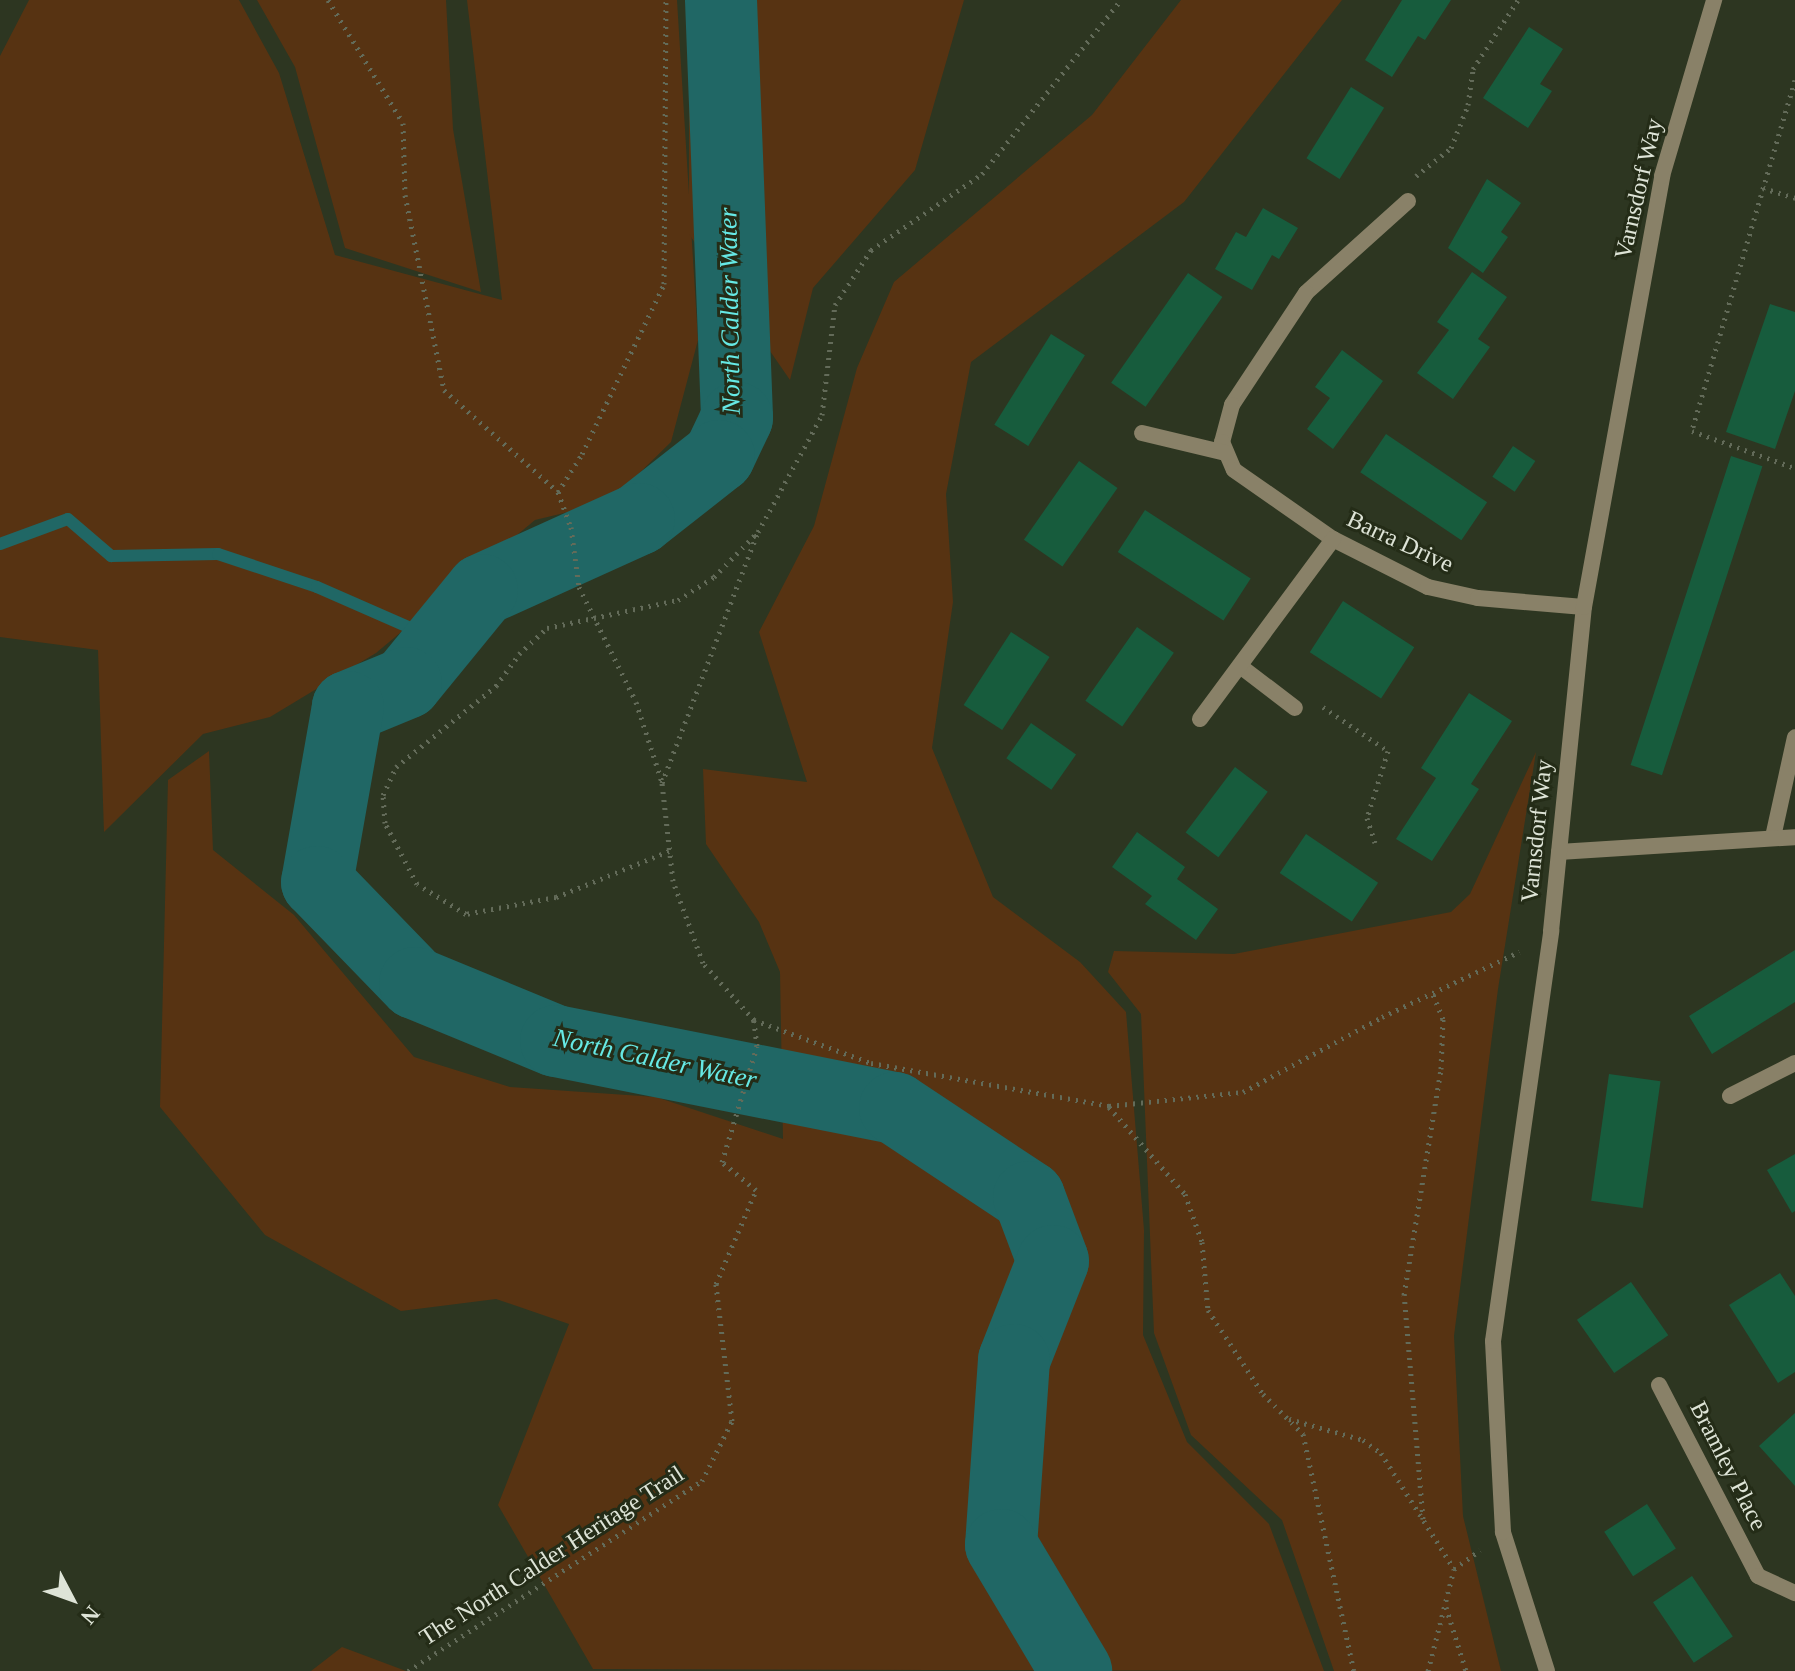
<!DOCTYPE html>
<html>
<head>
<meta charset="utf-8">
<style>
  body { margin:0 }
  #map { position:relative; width:1795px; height:1671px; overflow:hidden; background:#2d3621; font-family:Georgia,serif }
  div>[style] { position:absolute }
  .green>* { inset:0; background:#573312 }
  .stream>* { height:12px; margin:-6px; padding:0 6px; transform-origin:6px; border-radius:6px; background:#206765 }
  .river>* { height:72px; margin:-36px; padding:0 36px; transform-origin:36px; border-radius:36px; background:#206765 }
  .building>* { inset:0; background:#175c3d; transform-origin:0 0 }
  .path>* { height:5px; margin-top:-2.5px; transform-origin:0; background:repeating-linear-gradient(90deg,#636b59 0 2px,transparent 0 8px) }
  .lane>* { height:16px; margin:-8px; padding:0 8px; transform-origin:8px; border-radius:8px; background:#898168 }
  .street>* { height:16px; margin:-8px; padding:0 8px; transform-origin:8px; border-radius:8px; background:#898168 }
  span { translate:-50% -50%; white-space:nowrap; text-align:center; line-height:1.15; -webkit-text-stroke:6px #242c17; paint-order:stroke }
  .street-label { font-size:24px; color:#dee4d7 }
  .water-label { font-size:26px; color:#66e9e5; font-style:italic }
  .north { position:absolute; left:32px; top:1559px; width:80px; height:80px; -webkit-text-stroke:6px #242c17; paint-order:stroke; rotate:131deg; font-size:22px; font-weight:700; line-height:32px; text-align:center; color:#dee4d7 }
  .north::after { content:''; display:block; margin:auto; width:28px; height:36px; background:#dee4d7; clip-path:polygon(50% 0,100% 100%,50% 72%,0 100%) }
</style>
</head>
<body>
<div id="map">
  <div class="green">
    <i style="clip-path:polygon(29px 0,239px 0,279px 73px,335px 255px,502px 300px,467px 0,677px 0,698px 340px,671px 442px,610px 502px,535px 520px,376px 653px,270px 717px,203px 734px,104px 832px,98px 650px,0 637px,0 56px)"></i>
    <i style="clip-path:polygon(257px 0,446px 0,453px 129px,481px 292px,345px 248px,295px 67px)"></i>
    <i style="clip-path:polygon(689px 0,964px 0,915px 170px,813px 288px,790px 380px,689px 234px)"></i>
    <i style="clip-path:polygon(1181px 0,1342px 0,1184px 202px,971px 362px,946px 494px,953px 602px,932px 748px,993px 897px,1080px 962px,1126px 1012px,1144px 1230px,1143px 1335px,1187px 1442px,1269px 1524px,1324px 1671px,593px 1669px,498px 1505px,569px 1324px,496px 1299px,401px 1311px,265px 1235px,160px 1107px,168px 780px,209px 751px,213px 850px,294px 915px,414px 1057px,510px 1087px,656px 1097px,783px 1139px,780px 972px,759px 922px,706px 844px,703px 769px,807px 782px,759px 632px,814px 526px,857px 368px,894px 282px,1092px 115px)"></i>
    <i style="clip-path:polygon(1536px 752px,1498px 989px,1454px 1336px,1463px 1516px,1501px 1671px,1334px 1671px,1282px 1520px,1191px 1435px,1154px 1333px,1141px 1014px,1108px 972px,1114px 951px,1234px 954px,1451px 912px,1470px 894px)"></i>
    <i style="clip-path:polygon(342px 1647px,406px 1671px,311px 1671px)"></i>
  </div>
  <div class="stream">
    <i style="left:0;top:544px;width:72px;rotate:-20.2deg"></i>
    <i style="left:68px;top:519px;width:57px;rotate:40.7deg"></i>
    <i style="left:111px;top:556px;width:107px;rotate:-1.1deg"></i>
    <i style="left:218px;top:554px;width:104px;rotate:18.4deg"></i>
    <i style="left:317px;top:587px;width:134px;rotate:23.7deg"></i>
  </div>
  <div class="river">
    <i style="left:721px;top:0;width:418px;rotate:87.8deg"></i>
    <i style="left:737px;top:418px;width:42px;rotate:115.3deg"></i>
    <i style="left:719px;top:456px;width:102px;rotate:141.8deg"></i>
    <i style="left:639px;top:519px;width:172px;rotate:155.7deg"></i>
    <i style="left:482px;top:590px;width:120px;rotate:129.3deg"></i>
    <i style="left:406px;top:683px;width:63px;rotate:157.5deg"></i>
    <i style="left:348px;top:707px;width:178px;rotate:100deg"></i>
    <i style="left:317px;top:882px;width:141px;rotate:45.9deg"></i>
    <i style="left:415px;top:983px;width:152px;rotate:22.4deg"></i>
    <i style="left:556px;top:1041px;width:346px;rotate:11.2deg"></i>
    <i style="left:895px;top:1108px;width:161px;rotate:33.6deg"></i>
    <i style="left:1029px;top:1197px;width:68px;rotate:69.4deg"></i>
    <i style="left:1053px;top:1261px;width:106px;rotate:111.5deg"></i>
    <i style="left:1014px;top:1360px;width:185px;rotate:94deg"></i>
    <i style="left:1001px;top:1545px;width:147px;rotate:59.2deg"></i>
  </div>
  <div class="building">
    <i style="clip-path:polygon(1402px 0,1451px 0,1425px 40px,1418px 36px,1392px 77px,1365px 60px)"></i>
    <i style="clip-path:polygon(1529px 27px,1563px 49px,1540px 84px,1552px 91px,1528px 128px,1483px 98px)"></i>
    <i style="left:1351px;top:87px;width:39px;height:84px;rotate:32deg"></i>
    <i style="clip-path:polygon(1487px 179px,1521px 203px,1501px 232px,1508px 237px,1483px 273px,1448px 248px)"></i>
    <i style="clip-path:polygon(1263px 208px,1298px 228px,1279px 259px,1272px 255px,1252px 290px,1215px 269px,1236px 232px,1246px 237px)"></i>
    <i style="clip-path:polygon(1472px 272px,1507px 297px,1478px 339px,1490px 347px,1453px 399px,1417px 373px,1449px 330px,1437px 322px)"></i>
    <i style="left:1188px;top:273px;width:42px;height:134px;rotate:35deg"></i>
    <i style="clip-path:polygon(1770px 304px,1795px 312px,1795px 391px,1775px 449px,1726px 432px)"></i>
    <i style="left:1051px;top:334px;width:40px;height:107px;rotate:32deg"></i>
    <i style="clip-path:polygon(1342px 350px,1383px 381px,1333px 449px,1307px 429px,1330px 398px,1315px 387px)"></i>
    <i style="left:1386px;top:434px;width:122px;height:46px;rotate:34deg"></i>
    <i style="left:1513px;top:446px;width:27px;height:37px;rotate:34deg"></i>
    <i style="left:1731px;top:456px;width:33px;height:325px;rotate:18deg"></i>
    <i style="left:1079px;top:461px;width:47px;height:96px;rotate:35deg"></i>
    <i style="left:1145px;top:510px;width:126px;height:50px;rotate:33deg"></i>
    <i style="left:1343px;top:601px;width:85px;height:61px;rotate:33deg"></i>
    <i style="left:1137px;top:627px;width:45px;height:90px;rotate:35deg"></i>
    <i style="left:1011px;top:632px;width:46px;height:87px;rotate:33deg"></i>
    <i style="clip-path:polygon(1469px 693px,1512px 721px,1471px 784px,1479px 789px,1432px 861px,1396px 839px,1436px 778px,1421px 768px)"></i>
    <i style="left:1031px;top:723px;width:55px;height:43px;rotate:35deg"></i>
    <i style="left:1235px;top:767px;width:41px;height:82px;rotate:37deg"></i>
    <i style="clip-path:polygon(1137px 832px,1185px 867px,1177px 879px,1218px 909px,1196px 940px,1145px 904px,1152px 896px,1112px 867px)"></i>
    <i style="left:1306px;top:834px;width:87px;height:47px;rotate:34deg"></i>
    <i style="clip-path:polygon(1795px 950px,1795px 1002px,1712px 1054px,1689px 1016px)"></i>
    <i style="left:1609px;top:1074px;width:52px;height:128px;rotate:8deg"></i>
    <i style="clip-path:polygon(1795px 1154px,1795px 1211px,1792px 1213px,1767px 1170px)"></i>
    <i style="clip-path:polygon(1780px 1273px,1795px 1296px,1795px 1372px,1778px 1383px,1729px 1305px)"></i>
    <i style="left:1631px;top:1282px;width:65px;height:66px;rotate:55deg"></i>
    <i style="clip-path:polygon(1795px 1413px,1795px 1486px,1759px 1446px)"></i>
    <i style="left:1647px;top:1504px;width:53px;height:51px;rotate:57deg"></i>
    <i style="left:1692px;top:1576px;width:73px;height:47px;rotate:56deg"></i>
  </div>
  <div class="path">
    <i style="left:328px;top:0;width:144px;rotate:58.6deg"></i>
    <i style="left:403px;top:123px;width:72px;rotate:88.4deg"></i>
    <i style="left:405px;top:195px;width:199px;rotate:78.7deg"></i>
    <i style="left:444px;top:390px;width:153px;rotate:41.8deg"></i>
    <i style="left:558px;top:492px;width:37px;rotate:70deg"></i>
    <i style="left:571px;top:527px;width:61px;rotate:82.4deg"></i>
    <i style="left:579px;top:587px;width:128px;rotate:63.6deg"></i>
    <i style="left:636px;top:702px;width:84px;rotate:72deg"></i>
    <i style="left:1795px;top:80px;width:366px;rotate:106.4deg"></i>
    <i style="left:1692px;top:431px;width:109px;rotate:19.8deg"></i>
    <i style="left:1416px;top:176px;width:45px;rotate:-38.7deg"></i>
    <i style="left:1451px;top:148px;width:46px;rotate:-68.4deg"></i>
    <i style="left:1468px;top:105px;width:36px;rotate:-82deg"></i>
    <i style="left:1473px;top:69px;width:82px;rotate:-56.9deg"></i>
    <i style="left:1763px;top:188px;width:34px;rotate:17deg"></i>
    <i style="left:558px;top:492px;width:45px;rotate:-57.7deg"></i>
    <i style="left:582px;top:454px;width:189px;rotate:-64.2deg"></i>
    <i style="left:664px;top:284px;width:284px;rotate:-89.6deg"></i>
    <i style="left:1323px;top:707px;width:78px;rotate:34.1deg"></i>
    <i style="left:1388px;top:751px;width:70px;rotate:107.4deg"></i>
    <i style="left:1367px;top:818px;width:26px;rotate:72deg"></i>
    <i style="left:669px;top:851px;width:122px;rotate:157.8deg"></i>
    <i style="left:556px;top:897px;width:92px;rotate:169.3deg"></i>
    <i style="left:466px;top:914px;width:57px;rotate:-148.5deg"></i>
    <i style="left:417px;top:884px;width:69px;rotate:-117.7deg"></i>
    <i style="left:385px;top:823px;width:28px;rotate:-94deg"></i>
    <i style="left:383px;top:795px;width:31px;rotate:-65deg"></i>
    <i style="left:396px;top:767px;width:129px;rotate:-39deg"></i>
    <i style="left:496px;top:686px;width:39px;rotate:-54deg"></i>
    <i style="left:519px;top:654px;width:38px;rotate:-43deg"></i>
    <i style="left:547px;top:628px;width:134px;rotate:-12.1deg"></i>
    <i style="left:678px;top:600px;width:43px;rotate:-32.6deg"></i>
    <i style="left:714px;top:577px;width:59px;rotate:-45.7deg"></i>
    <i style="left:754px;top:1020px;width:125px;rotate:20.2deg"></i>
    <i style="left:871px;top:1063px;width:242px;rotate:10.2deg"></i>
    <i style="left:1109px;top:1106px;width:135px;rotate:-6deg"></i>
    <i style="left:1243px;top:1092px;width:158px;rotate:-28.3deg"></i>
    <i style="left:1382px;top:1017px;width:152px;rotate:-25.4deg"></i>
    <i style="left:1109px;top:1107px;width:116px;rotate:48.9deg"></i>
    <i style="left:1185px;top:1194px;width:51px;rotate:70.5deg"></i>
    <i style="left:1202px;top:1242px;width:68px;rotate:85deg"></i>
    <i style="left:1208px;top:1310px;width:100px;rotate:56.8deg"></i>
    <i style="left:1263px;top:1394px;width:57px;rotate:45deg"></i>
    <i style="left:1303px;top:1434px;width:242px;rotate:77.9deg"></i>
    <i style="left:1289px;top:1419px;width:77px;rotate:15.8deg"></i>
    <i style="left:1363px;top:1440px;width:22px;rotate:36deg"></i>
    <i style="left:1381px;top:1453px;width:137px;rotate:57.8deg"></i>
    <i style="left:1423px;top:1519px;width:225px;rotate:-94.8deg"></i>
    <i style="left:1404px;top:1295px;width:229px;rotate:-80.7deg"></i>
    <i style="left:1441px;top:1069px;width:50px;rotate:-87.7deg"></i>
    <i style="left:1443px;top:1019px;width:27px;rotate:-112deg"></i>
    <i style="left:1446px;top:1607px;width:67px;rotate:72.6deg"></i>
    <i style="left:408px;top:1671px;width:350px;rotate:-32.9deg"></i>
    <i style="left:702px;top:1481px;width:67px;rotate:-63.4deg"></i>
    <i style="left:732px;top:1421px;width:138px;rotate:-96.7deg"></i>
    <i style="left:716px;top:1284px;width:102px;rotate:-66.9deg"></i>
    <i style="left:756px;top:1190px;width:44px;rotate:-140.5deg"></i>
    <i style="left:722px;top:1162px;width:121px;rotate:-73.2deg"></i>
    <i style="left:757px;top:1046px;width:26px;rotate:-97deg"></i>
    <i style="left:754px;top:1020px;width:76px;rotate:-131.8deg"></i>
    <i style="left:703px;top:963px;width:87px;rotate:-110.1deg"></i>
    <i style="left:673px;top:881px;width:99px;rotate:-96.4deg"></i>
    <i style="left:662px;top:783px;width:269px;rotate:-69.1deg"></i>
    <i style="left:758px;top:532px;width:133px;rotate:-61.3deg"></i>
    <i style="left:822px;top:415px;width:111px;rotate:-83.3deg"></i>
    <i style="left:835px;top:305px;width:66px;rotate:-56.8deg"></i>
    <i style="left:871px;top:250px;width:135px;rotate:-34.4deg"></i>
    <i style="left:982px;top:174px;width:223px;rotate:-51.4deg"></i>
    <i style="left:1428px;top:1671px;width:105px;rotate:-75.7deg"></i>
    <i style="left:1454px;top:1569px;width:32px;rotate:-36deg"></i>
  </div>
  <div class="lane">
    <i style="left:1773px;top:837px;width:102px;rotate:-77.6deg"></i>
  </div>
  <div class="street">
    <i style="left:1408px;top:201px;width:137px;rotate:138deg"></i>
    <i style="left:1306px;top:293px;width:134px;rotate:123.5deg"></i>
    <i style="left:1232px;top:405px;width:38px;rotate:105deg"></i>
    <i style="left:1222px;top:442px;width:30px;rotate:67deg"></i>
    <i style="left:1234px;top:470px;width:121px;rotate:34.9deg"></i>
    <i style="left:1333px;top:539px;width:106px;rotate:26.8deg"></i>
    <i style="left:1428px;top:587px;width:51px;rotate:12.4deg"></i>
    <i style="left:1478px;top:598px;width:106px;rotate:4.9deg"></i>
    <i style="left:1142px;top:433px;width:86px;rotate:13.4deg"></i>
    <i style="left:1240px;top:666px;width:69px;rotate:37.4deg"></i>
    <i style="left:1200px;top:719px;width:224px;rotate:-53.5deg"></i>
    <i style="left:1559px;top:852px;width:236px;rotate:-3.6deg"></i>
    <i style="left:1730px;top:1096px;width:73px;rotate:-26.9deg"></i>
    <i style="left:1659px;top:1385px;width:215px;rotate:62.6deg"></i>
    <i style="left:1758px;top:1576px;width:41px;rotate:24.7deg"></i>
    <i style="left:1547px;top:1671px;width:146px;rotate:-107.6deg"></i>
    <i style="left:1503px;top:1532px;width:191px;rotate:-93deg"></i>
    <i style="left:1493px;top:1341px;width:414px;rotate:-81.9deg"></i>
    <i style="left:1551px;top:931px;width:326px;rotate:-84.2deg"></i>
    <i style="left:1584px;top:607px;width:438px;rotate:-79.7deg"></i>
    <i style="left:1662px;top:176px;width:184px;rotate:-73.5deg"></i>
  </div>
  <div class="street-label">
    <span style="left:1639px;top:189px;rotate:-77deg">Varnsdorf Way</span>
    <span style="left:1400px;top:542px;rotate:25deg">Barra Drive</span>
    <span style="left:1537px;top:831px;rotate:-84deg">Varnsdorf Way</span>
    <span style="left:1728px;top:1466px;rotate:63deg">Bramley Place</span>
    <span style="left:552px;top:1556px;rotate:-33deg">The North Calder Heritage Trail</span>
  </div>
  <div class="water-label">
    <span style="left:730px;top:311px;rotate:-91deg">North Calder Water</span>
    <span style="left:655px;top:1059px;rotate:12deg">North Calder Water</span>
  </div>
  <div class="north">N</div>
</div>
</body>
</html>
